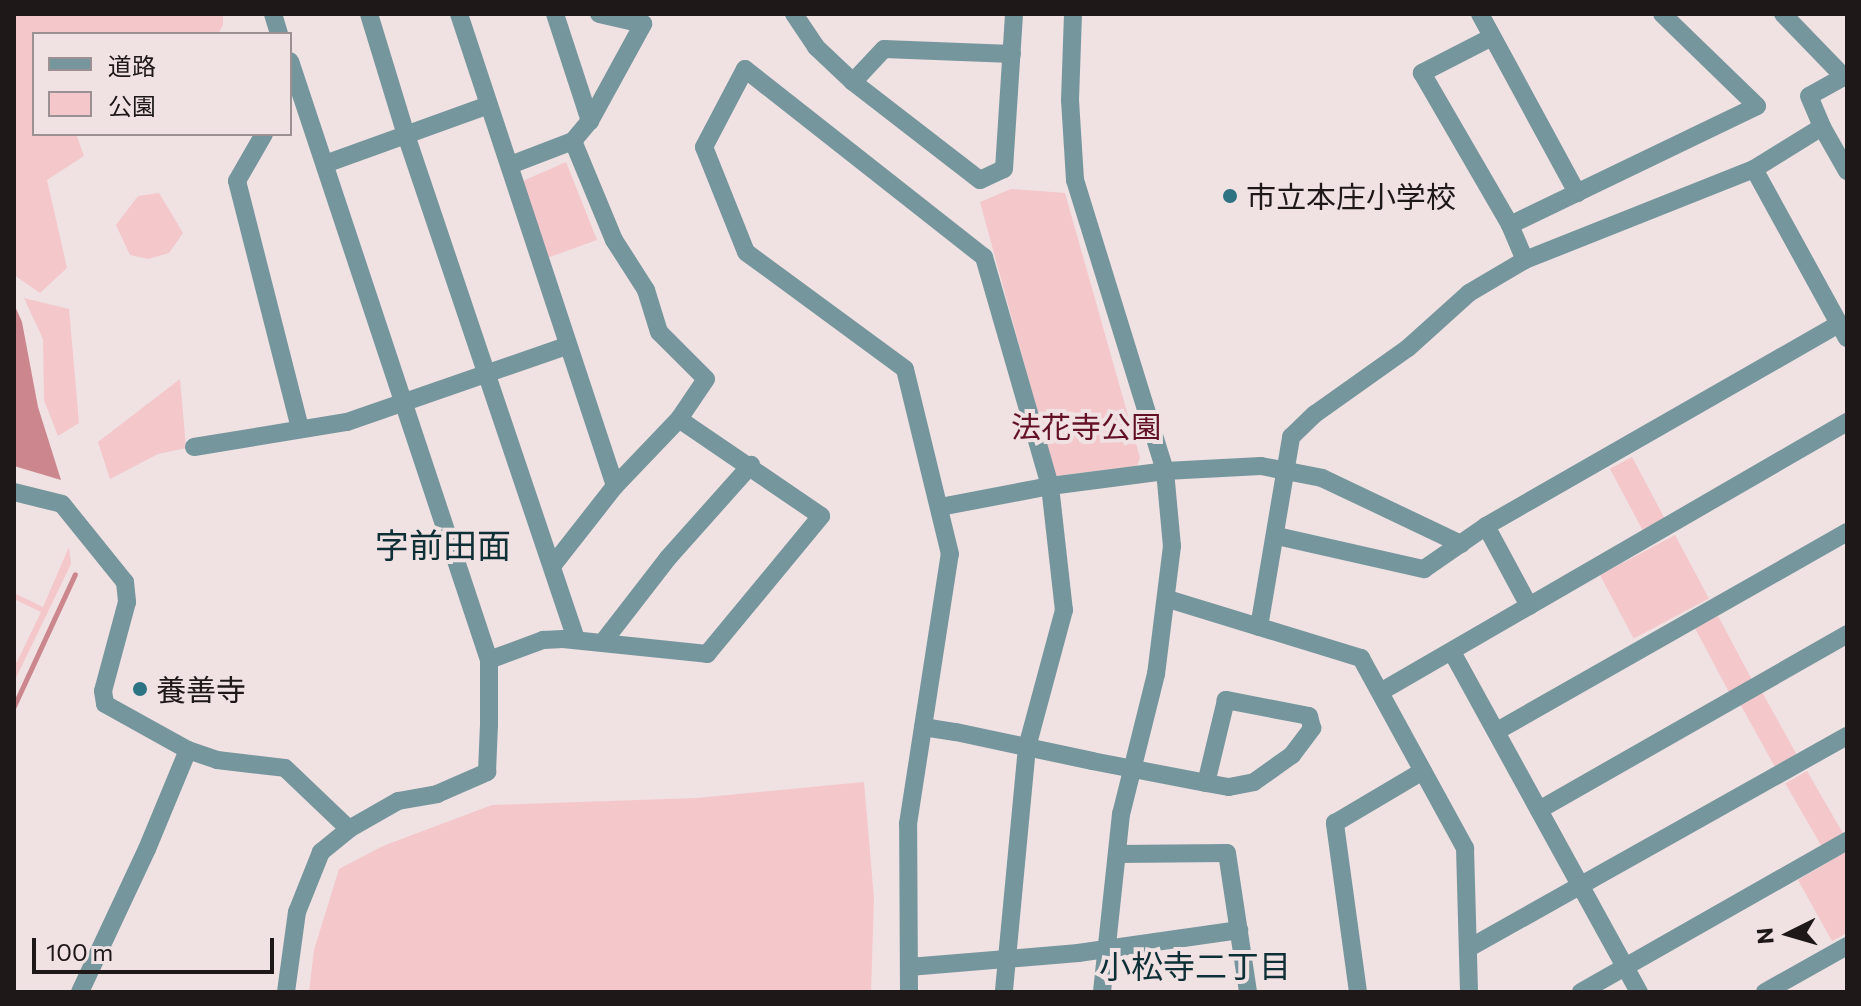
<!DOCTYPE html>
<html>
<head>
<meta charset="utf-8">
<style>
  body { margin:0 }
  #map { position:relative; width:1861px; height:1006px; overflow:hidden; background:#f0e1e2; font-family:Commissioner,"Noto Sans JP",sans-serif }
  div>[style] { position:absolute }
  .green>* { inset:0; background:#f4c7ca; transform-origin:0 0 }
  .water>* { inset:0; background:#cb878d }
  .stream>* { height:5px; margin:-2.5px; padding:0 2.5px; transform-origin:2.5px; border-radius:2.5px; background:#cb878d }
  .minor>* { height:18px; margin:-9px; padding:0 9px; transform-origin:9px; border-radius:9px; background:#75969d }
  .dots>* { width:22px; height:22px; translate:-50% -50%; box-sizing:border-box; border:4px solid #f0e1e2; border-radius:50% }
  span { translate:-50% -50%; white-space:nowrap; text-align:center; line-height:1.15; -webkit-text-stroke:8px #f0e1e2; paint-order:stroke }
  .poi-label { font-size:30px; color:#1e1819 }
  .left { translate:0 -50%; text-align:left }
  .park-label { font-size:30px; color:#631124 }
  .neighbourhood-label { font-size:32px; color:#0d2f35 }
  .quarter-label { font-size:34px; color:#0d2f35 }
  .frame { position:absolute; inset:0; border:16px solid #1e1819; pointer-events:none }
  .legend { position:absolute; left:32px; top:32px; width:260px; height:104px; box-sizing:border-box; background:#f0e1e2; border:2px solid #9c9192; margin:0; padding:10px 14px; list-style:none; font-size:24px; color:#1e1819 }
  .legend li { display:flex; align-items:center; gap:16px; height:40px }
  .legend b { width:40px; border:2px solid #9c9192 }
  .north { position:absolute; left:1749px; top:894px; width:80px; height:80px; -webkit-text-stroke:6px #f0e1e2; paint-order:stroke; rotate:265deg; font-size:22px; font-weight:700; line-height:32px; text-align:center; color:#1e1819 }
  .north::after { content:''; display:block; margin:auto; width:28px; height:36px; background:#1e1819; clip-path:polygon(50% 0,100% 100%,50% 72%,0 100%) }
  .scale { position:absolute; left:32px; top:938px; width:242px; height:36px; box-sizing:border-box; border:4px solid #1e1819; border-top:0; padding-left:10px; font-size:24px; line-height:28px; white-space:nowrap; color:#1e1819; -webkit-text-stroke:6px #f0e1e2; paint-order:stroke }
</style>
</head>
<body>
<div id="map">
  <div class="green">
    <i style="clip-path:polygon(14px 14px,223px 14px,223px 25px,218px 34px,34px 34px,34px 134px,76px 134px,84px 156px,47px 180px,67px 268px,40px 293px,14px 275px)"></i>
    <i style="clip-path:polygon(566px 162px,597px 240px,547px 258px,523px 181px)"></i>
    <i style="clip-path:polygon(1011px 189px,1065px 193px,1140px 458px,1137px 466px,1055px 476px,980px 202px)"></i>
    <i style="clip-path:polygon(159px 193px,183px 233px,169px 253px,148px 259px,130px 255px,116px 225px,138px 196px)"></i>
    <i style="clip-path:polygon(24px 298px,69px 309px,79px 423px,58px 436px,44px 400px,43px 339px)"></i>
    <i style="clip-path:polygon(180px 379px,186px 448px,158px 454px,110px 479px,98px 442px)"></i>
    <i style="left:1632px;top:457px;width:72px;height:25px;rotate:62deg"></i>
    <i style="left:1675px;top:535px;width:72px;height:85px;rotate:62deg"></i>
    <i style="clip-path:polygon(69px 547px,71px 564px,14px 682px,14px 661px,17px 662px,41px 612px,14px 599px,14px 593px,43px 607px)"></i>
    <i style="left:1718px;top:616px;width:74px;height:26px;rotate:62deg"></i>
    <i style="left:1762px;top:692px;width:73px;height:25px;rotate:61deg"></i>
    <i style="left:1807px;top:771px;width:73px;height:25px;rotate:60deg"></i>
    <i style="clip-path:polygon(864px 782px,874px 899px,871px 992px,309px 992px,314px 950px,339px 869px,383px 846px,492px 805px,697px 798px)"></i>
    <i style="clip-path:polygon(1847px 851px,1847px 933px,1832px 941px,1798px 880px)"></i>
  </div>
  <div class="water">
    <i style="clip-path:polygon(14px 304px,22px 322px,38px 407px,61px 480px,14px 466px)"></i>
  </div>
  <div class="stream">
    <i style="left:14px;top:706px;width:145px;rotate:-65.2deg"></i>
  </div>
  <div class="minor">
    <i style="left:273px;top:14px;width:21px;rotate:73deg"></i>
    <i style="left:369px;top:14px;width:127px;rotate:73deg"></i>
    <i style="left:406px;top:135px;width:532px;rotate:71.36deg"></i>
    <i style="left:459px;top:14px;width:497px;rotate:71.7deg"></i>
    <i style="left:555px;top:14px;width:113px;rotate:71.9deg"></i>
    <i style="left:794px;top:14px;width:40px;rotate:56deg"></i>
    <i style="left:816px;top:47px;width:51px;rotate:43.4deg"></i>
    <i style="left:853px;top:82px;width:160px;rotate:37.7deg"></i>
    <i style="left:980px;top:180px;width:26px;rotate:-25deg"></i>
    <i style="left:1004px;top:169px;width:155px;rotate:-86.3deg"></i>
    <i style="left:1073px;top:14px;width:86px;rotate:92deg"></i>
    <i style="left:1070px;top:100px;width:80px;rotate:86.4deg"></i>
    <i style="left:1075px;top:180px;width:305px;rotate:72.8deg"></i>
    <i style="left:1165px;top:471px;width:75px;rotate:84.7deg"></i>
    <i style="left:1172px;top:546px;width:129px;rotate:97.1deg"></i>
    <i style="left:1156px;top:674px;width:144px;rotate:104deg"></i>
    <i style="left:1121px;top:814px;width:179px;rotate:96.1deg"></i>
    <i style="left:1480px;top:14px;width:204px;rotate:61.5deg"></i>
    <i style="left:1783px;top:14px;width:88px;rotate:45.9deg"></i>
    <i style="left:1492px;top:37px;width:79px;rotate:152.8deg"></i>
    <i style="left:1422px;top:73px;width:176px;rotate:59.9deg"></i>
    <i style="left:1510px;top:225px;width:38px;rotate:67deg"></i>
    <i style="left:1847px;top:75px;width:43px;rotate:151.1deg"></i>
    <i style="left:1809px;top:96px;width:34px;rotate:67deg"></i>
    <i style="left:1822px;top:127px;width:51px;rotate:60.4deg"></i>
    <i style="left:853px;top:82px;width:45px;rotate:-46.8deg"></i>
    <i style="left:884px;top:49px;width:128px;rotate:2.2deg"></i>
    <i style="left:264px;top:134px;width:54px;rotate:119.9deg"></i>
    <i style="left:237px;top:181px;width:256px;rotate:75.7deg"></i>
    <i style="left:325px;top:164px;width:174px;rotate:-19.8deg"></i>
    <i style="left:510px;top:165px;width:67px;rotate:-20.9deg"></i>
    <i style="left:1754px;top:169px;width:193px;rotate:61.2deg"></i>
    <i style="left:1510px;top:225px;width:274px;rotate:-25.7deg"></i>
    <i style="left:1757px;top:106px;width:132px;rotate:-135.9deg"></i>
    <i style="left:194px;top:447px;width:155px;rotate:-9.3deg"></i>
    <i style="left:347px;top:422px;width:233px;rotate:-19.1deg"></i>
    <i style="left:14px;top:492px;width:49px;rotate:14deg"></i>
    <i style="left:62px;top:504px;width:100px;rotate:51.1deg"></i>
    <i style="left:125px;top:582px;width:20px;rotate:84deg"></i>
    <i style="left:127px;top:602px;width:92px;rotate:105.1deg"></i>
    <i style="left:103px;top:691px;width:13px;rotate:81deg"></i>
    <i style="left:105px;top:704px;width:95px;rotate:29deg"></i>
    <i style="left:940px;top:507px;width:112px;rotate:-10.8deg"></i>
    <i style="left:1050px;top:486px;width:116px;rotate:-7.4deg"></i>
    <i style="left:1165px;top:471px;width:96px;rotate:-3deg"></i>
    <i style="left:1261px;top:466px;width:62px;rotate:11.1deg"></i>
    <i style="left:1322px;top:478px;width:154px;rotate:25.4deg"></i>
    <i style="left:1486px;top:526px;width:91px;rotate:61.7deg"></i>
    <i style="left:1277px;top:536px;width:151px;rotate:12.7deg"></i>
    <i style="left:1424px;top:569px;width:75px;rotate:-34.7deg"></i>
    <i style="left:1486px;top:526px;width:407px;rotate:-29.8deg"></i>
    <i style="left:553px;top:565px;width:100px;rotate:-51.9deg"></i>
    <i style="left:615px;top:486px;width:93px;rotate:-46.3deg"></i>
    <i style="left:679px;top:419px;width:48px;rotate:-56deg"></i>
    <i style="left:706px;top:379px;width:66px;rotate:-135deg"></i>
    <i style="left:659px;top:332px;width:44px;rotate:-107.2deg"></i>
    <i style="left:646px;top:290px;width:59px;rotate:-122.6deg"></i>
    <i style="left:614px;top:240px;width:107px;rotate:-112.5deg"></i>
    <i style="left:573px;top:141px;width:26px;rotate:-50deg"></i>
    <i style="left:590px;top:121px;width:111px;rotate:-61.3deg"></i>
    <i style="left:643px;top:24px;width:45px;rotate:-167.2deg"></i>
    <i style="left:1168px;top:599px;width:202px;rotate:17deg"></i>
    <i style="left:1361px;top:658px;width:217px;rotate:61.3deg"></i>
    <i style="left:1465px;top:848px;width:144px;rotate:88.4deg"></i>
    <i style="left:1259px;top:627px;width:193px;rotate:-80.4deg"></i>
    <i style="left:1291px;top:437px;width:33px;rotate:-44deg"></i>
    <i style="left:1315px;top:414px;width:114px;rotate:-35.4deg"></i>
    <i style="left:1408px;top:348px;width:82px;rotate:-42deg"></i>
    <i style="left:1469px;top:293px;width:65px;rotate:-30.5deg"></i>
    <i style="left:1525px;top:260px;width:246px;rotate:-21.7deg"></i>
    <i style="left:1754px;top:169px;width:80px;rotate:-31.7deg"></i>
    <i style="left:603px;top:642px;width:106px;rotate:-52.3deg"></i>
    <i style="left:668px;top:558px;width:125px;rotate:-48.3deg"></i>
    <i style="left:1452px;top:652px;width:388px;rotate:61.2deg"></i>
    <i style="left:489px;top:660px;width:58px;rotate:-20.3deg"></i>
    <i style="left:543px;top:640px;width:20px;rotate:-3deg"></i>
    <i style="left:563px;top:639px;width:145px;rotate:5.9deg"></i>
    <i style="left:707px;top:654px;width:179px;rotate:-50.4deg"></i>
    <i style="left:821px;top:516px;width:172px;rotate:-145.7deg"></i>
    <i style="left:1382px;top:691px;width:537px;rotate:-30.05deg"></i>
    <i style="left:923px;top:727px;width:33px;rotate:9deg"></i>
    <i style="left:956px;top:732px;width:139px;rotate:12deg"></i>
    <i style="left:1092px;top:761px;width:116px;rotate:10.9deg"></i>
    <i style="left:1206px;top:783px;width:23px;rotate:10deg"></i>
    <i style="left:1229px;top:787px;width:25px;rotate:-11deg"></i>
    <i style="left:1254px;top:782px;width:47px;rotate:-35.4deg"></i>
    <i style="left:1292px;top:755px;width:34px;rotate:-53deg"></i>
    <i style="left:1312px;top:728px;width:12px;rotate:-104deg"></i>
    <i style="left:1309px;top:716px;width:85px;rotate:-169.1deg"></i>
    <i style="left:1226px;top:700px;width:85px;rotate:103.5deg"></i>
    <i style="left:1497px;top:731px;width:403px;rotate:-29.6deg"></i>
    <i style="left:1539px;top:810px;width:355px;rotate:-29.7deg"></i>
    <i style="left:1117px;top:854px;width:110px;rotate:-0.5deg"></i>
    <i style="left:1227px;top:853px;width:141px;rotate:81.4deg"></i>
    <i style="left:1469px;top:948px;width:433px;rotate:-29.3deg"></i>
    <i style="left:909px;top:967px;width:170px;rotate:-4.7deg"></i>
    <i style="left:1078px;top:953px;width:163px;rotate:-8.1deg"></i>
    <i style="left:80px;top:992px;width:158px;rotate:-64.9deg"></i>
    <i style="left:147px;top:849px;width:107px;rotate:-67.5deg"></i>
    <i style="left:188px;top:750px;width:31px;rotate:19deg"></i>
    <i style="left:217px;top:760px;width:68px;rotate:6.7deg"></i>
    <i style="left:285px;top:768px;width:88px;rotate:43.6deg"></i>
    <i style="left:286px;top:992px;width:81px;rotate:-82.2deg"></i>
    <i style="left:297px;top:912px;width:65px;rotate:-68.2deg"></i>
    <i style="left:321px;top:852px;width:36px;rotate:-39deg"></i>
    <i style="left:349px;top:829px;width:56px;rotate:-29.7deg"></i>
    <i style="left:398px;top:801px;width:40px;rotate:-10deg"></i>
    <i style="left:437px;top:794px;width:55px;rotate:-23.7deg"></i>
    <i style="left:487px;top:772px;width:47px;rotate:-87.6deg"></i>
    <i style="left:489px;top:725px;width:65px;rotate:-90deg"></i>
    <i style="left:489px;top:660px;width:631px;rotate:-108.38deg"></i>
    <i style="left:909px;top:992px;width:168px;rotate:-90.3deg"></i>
    <i style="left:908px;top:824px;width:273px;rotate:-81.2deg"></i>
    <i style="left:950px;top:554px;width:190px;rotate:-103.7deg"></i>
    <i style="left:905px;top:369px;width:197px;rotate:-143.7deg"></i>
    <i style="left:746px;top:252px;width:113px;rotate:-111.8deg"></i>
    <i style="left:704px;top:147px;width:88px;rotate:-62.3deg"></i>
    <i style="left:745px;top:69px;width:304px;rotate:38.2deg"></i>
    <i style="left:984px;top:257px;width:238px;rotate:73.9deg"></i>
    <i style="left:1050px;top:486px;width:125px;rotate:83.6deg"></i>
    <i style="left:1064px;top:610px;width:142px;rotate:105.1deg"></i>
    <i style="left:1027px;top:747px;width:246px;rotate:95.4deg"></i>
    <i style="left:1358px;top:992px;width:171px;rotate:-97.8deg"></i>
    <i style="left:1335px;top:823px;width:102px;rotate:-30.6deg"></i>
    <i style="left:1581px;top:992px;width:306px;rotate:-29.6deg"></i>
    <i style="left:1765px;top:992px;width:94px;rotate:-29.3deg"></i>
  </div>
  <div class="dots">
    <i style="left:1230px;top:196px;background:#2d7381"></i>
    <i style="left:140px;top:689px;background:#2d7381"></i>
  </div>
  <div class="poi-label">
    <span class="left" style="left:1246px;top:196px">市立本庄小学校</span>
    <span class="left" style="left:156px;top:689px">養善寺</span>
  </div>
  <div class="park-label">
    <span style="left:1086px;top:426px">法花寺公園</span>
  </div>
  <div class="neighbourhood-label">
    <span style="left:1195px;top:965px">小松寺二丁目</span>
  </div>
  <div class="quarter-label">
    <span style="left:443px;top:545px">字前田面</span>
  </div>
  <div class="frame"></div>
  <ul class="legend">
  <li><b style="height:10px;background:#75969d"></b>道路</li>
  <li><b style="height:22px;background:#f4c7ca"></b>公園</li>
  </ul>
  <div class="north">N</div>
  <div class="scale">100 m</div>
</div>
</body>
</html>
